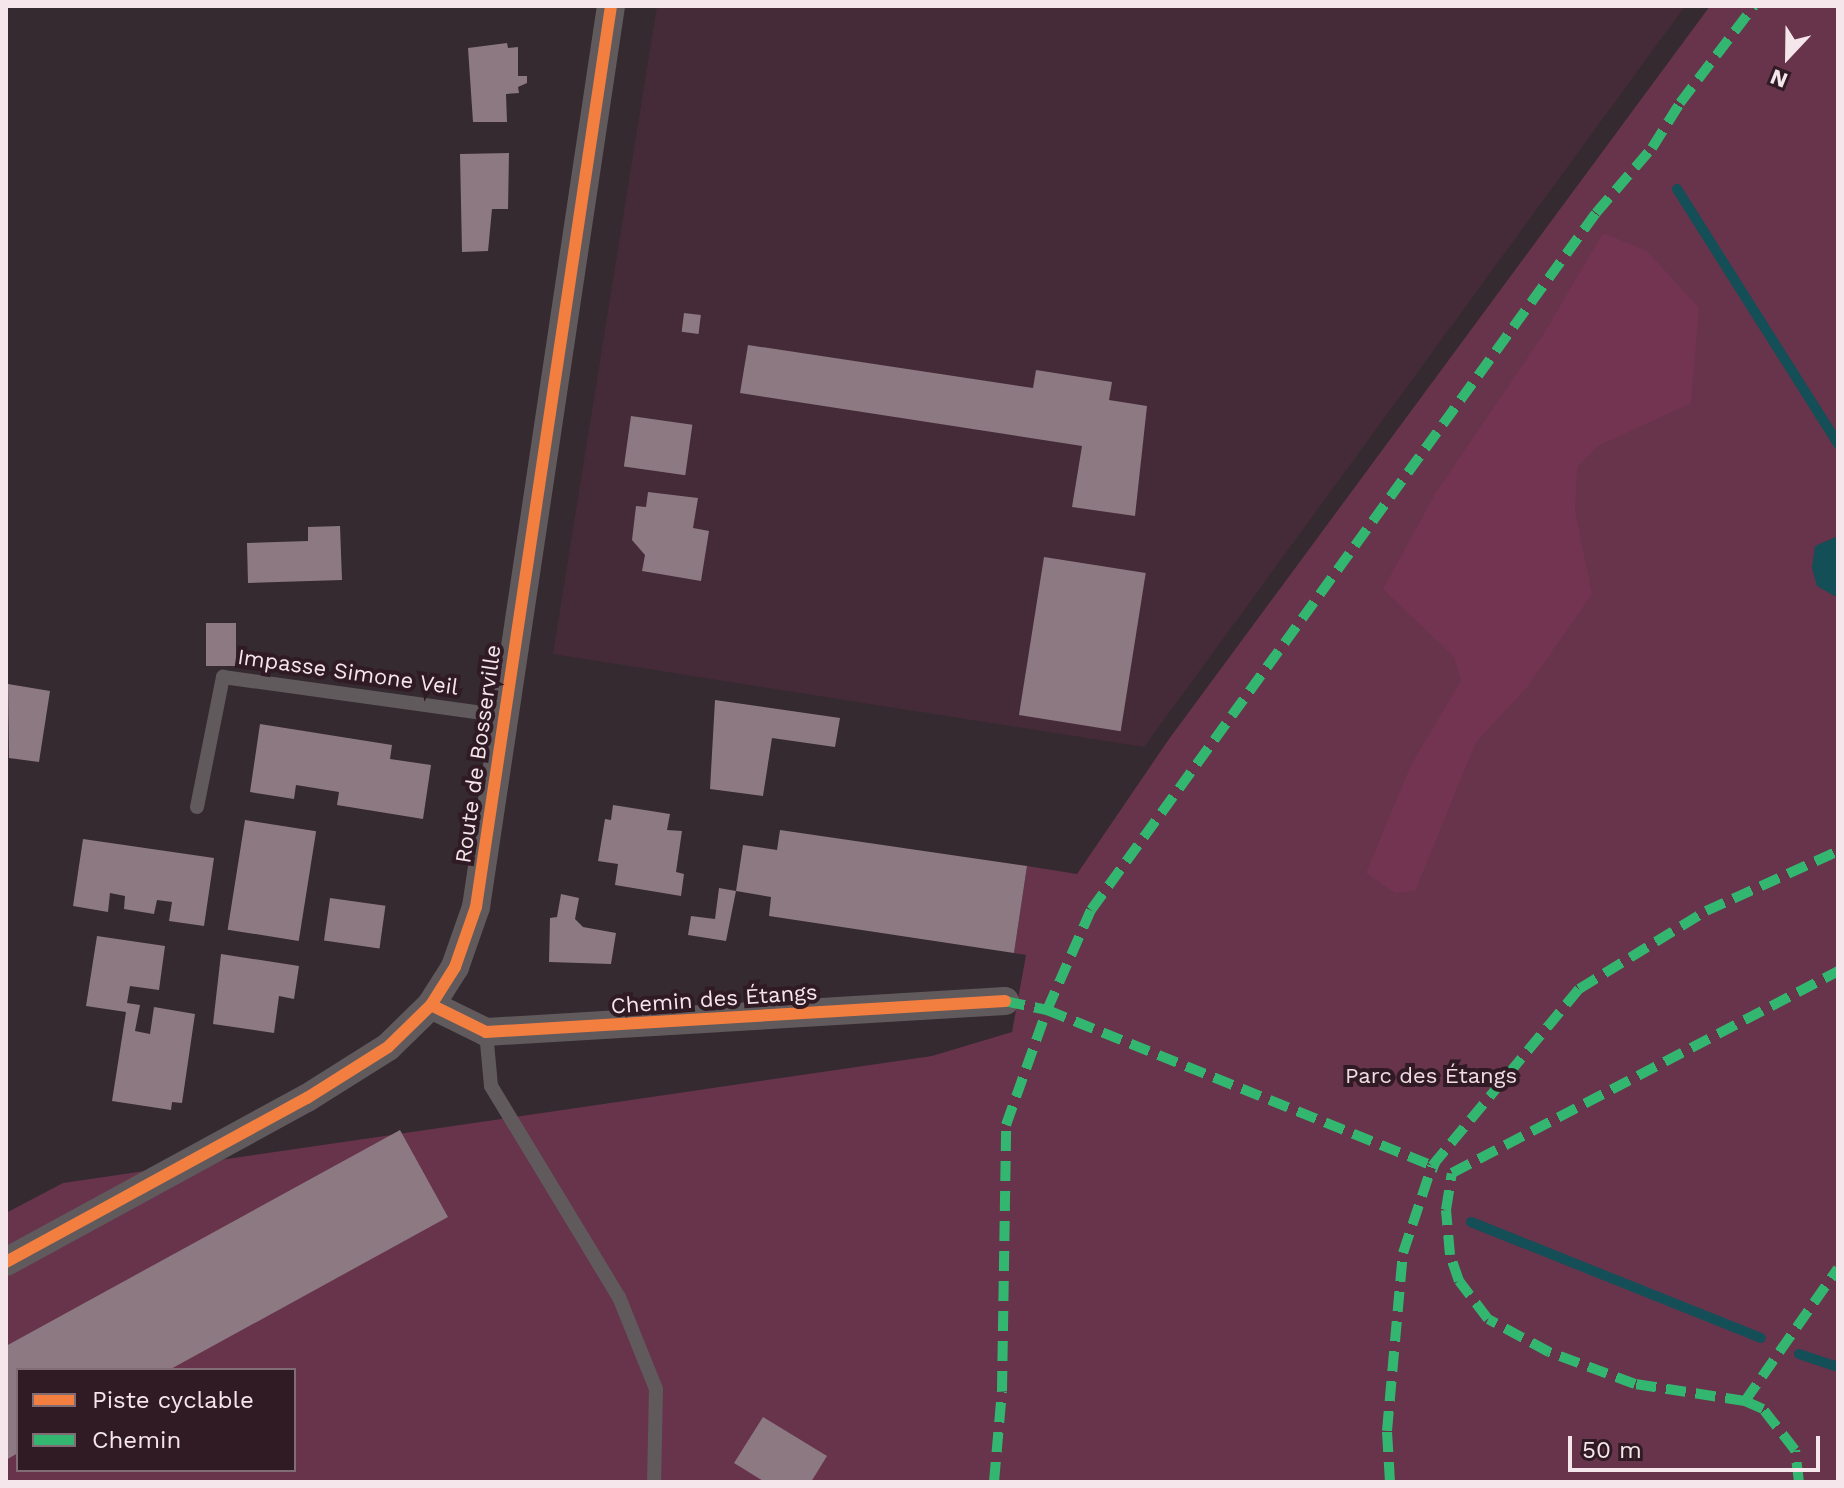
<!DOCTYPE html>
<html>
<head>
<meta charset="utf-8">
<style>
  body { margin:0 }
  #map { position:relative; width:1844px; height:1488px; overflow:hidden; background:#352a2f; font-family:"Work Sans",sans-serif }
  div>[style] { position:absolute }
  .built>* { inset:0; background:#452b37 }
  .green>* { inset:0; background:#67344c }
  .forest>* { inset:0; background:#733452 }
  .water>* { inset:0; background:#144e57 }
  .stream>* { height:10px; margin:-5px; padding:0 5px; transform-origin:5px; border-radius:5px; background:#144e57 }
  .building>* { inset:0; background:#8d7982; transform-origin:0 0 }
  .lane>* { height:14px; margin:-7px; padding:0 7px; transform-origin:7px; border-radius:7px; background:#605a5d }
  .street>* { height:28px; margin:-14px; padding:0 14px; transform-origin:14px; border-radius:14px; background:#605a5d }
  .quiet>* { height:10px; margin-top:-5px; transform-origin:0; background:repeating-linear-gradient(90deg,#33b770 0 20px,transparent 0 30px) }
  .cycleway>* { height:12px; margin:-6px; padding:0 6px; transform-origin:6px; border-radius:6px; background:#f27e40 }
  span { translate:-50% -50%; white-space:nowrap; text-align:center; line-height:1.15; -webkit-text-stroke:8px #301b24; paint-order:stroke }
  .street-label { font-size:22px; color:#f5e6eb }
  .park-label { font-size:22px; color:#f2dce4 }
  .frame { position:absolute; inset:0; border:8px solid #f5e6eb; pointer-events:none }
  .legend { position:absolute; left:16px; top:1368px; width:280px; height:104px; box-sizing:border-box; background:#301b24; border:2px solid #7f6c74; margin:0; padding:10px 14px; list-style:none; font-size:24px; color:#f5e6eb }
  .legend li { display:flex; align-items:center; gap:16px; height:40px }
  .legend b { width:40px; border:2px solid #7f6c74 }
  .north { position:absolute; left:1748px; top:16px; width:80px; height:80px; -webkit-text-stroke:6px #301b24; paint-order:stroke; rotate:202deg; font-size:22px; font-weight:700; line-height:32px; text-align:center; color:#f5e6eb }
  .north::after { content:''; display:block; margin:auto; width:28px; height:36px; background:#f5e6eb; clip-path:polygon(50% 0,100% 100%,50% 72%,0 100%) }
  .scale { position:absolute; left:1568px; top:1436px; width:252px; height:36px; box-sizing:border-box; border:4px solid #f5e6eb; border-top:0; padding-left:10px; font-size:24px; line-height:28px; white-space:nowrap; color:#f5e6eb; -webkit-text-stroke:6px #301b24; paint-order:stroke }
</style>
</head>
<body>
<div id="map">
  <div class="built">
    <i style="clip-path:polygon(657px 6px,1685px 6px,1144px 747px,553px 654px)"></i>
  </div>
  <div class="green">
    <i style="clip-path:polygon(evenodd,1710px 6px,1838px 6px,1838px 1482px,6px 1482px,6px 1213px,63px 1183px,932px 1056px,1012px 1032px,1026px 955px,1014px 953px,1027px 866px,1077px 874px,1169px 739px,1710px 6px,18px 1370px,294px 1370px,294px 1470px,18px 1470px,18px 1370px)"></i>
  </div>
  <div class="forest">
    <i style="clip-path:polygon(1603px 233px,1647px 251px,1699px 308px,1691px 403px,1598px 446px,1577px 467px,1575px 511px,1592px 594px,1528px 686px,1476px 742px,1415px 891px,1395px 893px,1366px 873px,1411px 765px,1461px 681px,1454px 657px,1383px 589px,1435px 494px,1543px 335px)"></i>
  </div>
  <div class="water">
    <i style="clip-path:polygon(1838px 536px,1838px 598px,1817px 586px,1812px 568px,1815px 546px)"></i>
  </div>
  <div class="stream">
    <i style="left:1677px;top:189px;width:302px;rotate:57.7deg"></i>
    <i style="left:1471px;top:1222px;width:312px;rotate:21.8deg"></i>
    <i style="left:1799px;top:1354px;width:41px;rotate:18.4deg"></i>
  </div>
  <div class="building">
    <i style="clip-path:polygon(507px 43px,508px 48px,518px 47px,518px 76px,527px 76px,527px 83px,518px 87px,519px 93px,506px 94px,507px 122px,473px 122px,468px 48px)"></i>
    <i style="clip-path:polygon(509px 153px,508px 209px,492px 209px,488px 251px,462px 252px,460px 154px)"></i>
    <i style="left:684px;top:313px;width:17px;height:19px;rotate:7deg"></i>
    <i style="clip-path:polygon(748px 345px,1033px 388px,1036px 370px,1112px 382px,1109px 400px,1147px 406px,1135px 516px,1072px 507px,1082px 446px,740px 393px)"></i>
    <i style="left:631px;top:416px;width:62px;height:51px;rotate:8deg"></i>
    <i style="clip-path:polygon(648px 492px,698px 498px,693px 528px,709px 531px,701px 581px,642px 571px,645px 555px,632px 540px,636px 506px,646px 507px)"></i>
    <i style="clip-path:polygon(340px 526px,342px 580px,248px 583px,247px 543px,308px 541px,308px 527px)"></i>
    <i style="left:1044px;top:557px;width:103px;height:160px;rotate:9deg"></i>
    <i style="left:236px;top:623px;width:43px;height:30px;rotate:90deg"></i>
    <i style="clip-path:polygon(8px 684px,50px 691px,39px 762px,9px 758px)"></i>
    <i style="clip-path:polygon(715px 700px,840px 718px,835px 747px,772px 738px,763px 796px,710px 789px)"></i>
    <i style="clip-path:polygon(260px 724px,392px 745px,390px 759px,431px 765px,423px 819px,337px 805px,339px 792px,296px 785px,294px 799px,250px 792px)"></i>
    <i style="clip-path:polygon(613px 805px,670px 814px,667px 830px,682px 831px,676px 872px,684px 874px,681px 896px,615px 885px,618px 864px,598px 861px,605px 819px,611px 820px)"></i>
    <i style="left:245px;top:820px;width:72px;height:111px;rotate:9deg"></i>
    <i style="clip-path:polygon(780px 830px,1027px 866px,1014px 953px,769px 916px,771px 897px,736px 891px,743px 845px,777px 850px)"></i>
    <i style="clip-path:polygon(83px 839px,214px 858px,204px 926px,169px 921px,172px 902px,157px 900px,154px 914px,124px 909px,125px 896px,110px 893px,108px 912px,73px 906px)"></i>
    <i style="clip-path:polygon(719px 888px,736px 891px,726px 941px,688px 935px,691px 916px,715px 919px)"></i>
    <i style="clip-path:polygon(561px 894px,579px 898px,575px 919px,583px 927px,616px 933px,611px 964px,549px 962px,550px 918px,557px 917px)"></i>
    <i style="left:330px;top:898px;width:56px;height:43px;rotate:8deg"></i>
    <i style="clip-path:polygon(97px 936px,165px 946px,159px 990px,130px 986px,127px 1003px,140px 1005px,135px 1031px,150px 1034px,154px 1007px,195px 1014px,182px 1103px,172px 1102px,171px 1110px,112px 1101px,126px 1012px,86px 1006px)"></i>
    <i style="clip-path:polygon(221px 954px,299px 966px,294px 999px,279px 996px,274px 1033px,213px 1024px)"></i>
    <i style="clip-path:polygon(400px 1130px,448px 1217px,169px 1370px,18px 1370px,18px 1453px,6px 1460px,6px 1346px)"></i>
    <i style="clip-path:polygon(763px 1417px,827px 1456px,811px 1482px,765px 1482px,734px 1463px)"></i>
  </div>
  <div class="lane">
    <i style="left:197px;top:807px;width:133px;rotate:-78.7deg"></i>
    <i style="left:223px;top:677px;width:284px;rotate:7.9deg"></i>
    <i style="left:486px;top:1032px;width:54px;rotate:84.7deg"></i>
    <i style="left:491px;top:1086px;width:247px;rotate:58.8deg"></i>
    <i style="left:619px;top:1297px;width:99px;rotate:68.1deg"></i>
    <i style="left:656px;top:1389px;width:93px;rotate:91.2deg"></i>
  </div>
  <div class="street">
    <i style="left:431px;top:1005px;width:61px;rotate:26.1deg"></i>
    <i style="left:486px;top:1032px;width:520px;rotate:-3.42deg"></i>
    <i style="left:6px;top:1262px;width:343px;rotate:-28.6deg"></i>
    <i style="left:307px;top:1098px;width:96px;rotate:-32.2deg"></i>
    <i style="left:388px;top:1047px;width:60px;rotate:-44.3deg"></i>
    <i style="left:431px;top:1005px;width:45px;rotate:-57.7deg"></i>
    <i style="left:455px;top:967px;width:64px;rotate:-70.7deg"></i>
    <i style="left:476px;top:907px;width:911px;rotate:-81.48deg"></i>
  </div>
  <div class="quiet">
    <i style="left:1005px;top:1001px;width:43px;rotate:12.1deg"></i>
    <i style="left:1047px;top:1010px;width:422px;rotate:22deg"></i>
    <i style="left:1745px;top:1401px;width:162px;rotate:-55deg"></i>
    <i style="left:994px;top:1482px;width:91px;rotate:-85deg"></i>
    <i style="left:1002px;top:1391px;width:266px;rotate:-89.1deg"></i>
    <i style="left:1006px;top:1125px;width:122px;rotate:-70.4deg"></i>
    <i style="left:1047px;top:1010px;width:109px;rotate:-66.3deg"></i>
    <i style="left:1091px;top:910px;width:861px;rotate:-54.08deg"></i>
    <i style="left:1596px;top:213px;width:86px;rotate:-49.3deg"></i>
    <i style="left:1652px;top:148px;width:53px;rotate:-58.1deg"></i>
    <i style="left:1680px;top:103px;width:122px;rotate:-52.7deg"></i>
    <i style="left:1390px;top:1482px;width:51px;rotate:-93.4deg"></i>
    <i style="left:1387px;top:1431px;width:179px;rotate:-84.9deg"></i>
    <i style="left:1403px;top:1253px;width:92px;rotate:-71.6deg"></i>
    <i style="left:1432px;top:1166px;width:230px;rotate:-50.3deg"></i>
    <i style="left:1579px;top:989px;width:149px;rotate:-31.6deg"></i>
    <i style="left:1706px;top:911px;width:145px;rotate:-24.4deg"></i>
    <i style="left:1799px;top:1482px;width:32px;rotate:-97deg"></i>
    <i style="left:1795px;top:1450px;width:52px;rotate:-128deg"></i>
    <i style="left:1763px;top:1409px;width:20px;rotate:-156deg"></i>
    <i style="left:1745px;top:1401px;width:111px;rotate:-171.2deg"></i>
    <i style="left:1635px;top:1384px;width:92px;rotate:-159.6deg"></i>
    <i style="left:1549px;top:1352px;width:69px;rotate:-151.6deg"></i>
    <i style="left:1488px;top:1319px;width:48px;rotate:-127.3deg"></i>
    <i style="left:1459px;top:1281px;width:28px;rotate:-109deg"></i>
    <i style="left:1450px;top:1255px;width:45px;rotate:-95.1deg"></i>
    <i style="left:1446px;top:1210px;width:37px;rotate:-81deg"></i>
    <i style="left:1452px;top:1173px;width:436px;rotate:-27.6deg"></i>
  </div>
  <div class="cycleway">
    <i style="left:431px;top:1005px;width:61px;rotate:26.1deg"></i>
    <i style="left:486px;top:1032px;width:520px;rotate:-3.42deg"></i>
    <i style="left:6px;top:1262px;width:343px;rotate:-28.6deg"></i>
    <i style="left:307px;top:1098px;width:96px;rotate:-32.2deg"></i>
    <i style="left:388px;top:1047px;width:60px;rotate:-44.3deg"></i>
    <i style="left:431px;top:1005px;width:45px;rotate:-57.7deg"></i>
    <i style="left:455px;top:967px;width:64px;rotate:-70.7deg"></i>
    <i style="left:476px;top:907px;width:911px;rotate:-81.48deg"></i>
  </div>
  <div class="street-label">
    <span style="left:348px;top:672px;rotate:8deg">Impasse Simone Veil</span>
    <span style="left:478px;top:754px;rotate:-82deg">Route de Bosserville</span>
    <span style="left:714px;top:999px;rotate:-4deg">Chemin des Étangs</span>
  </div>
  <div class="park-label">
    <span style="left:1431px;top:1076px">Parc des Étangs</span>
  </div>
  <div class="frame"></div>
  <ul class="legend">
  <li><b style="height:10px;background:#f27e40"></b>Piste cyclable</li>
  <li><b style="height:10px;background:#33b770"></b>Chemin</li>
  </ul>
  <div class="north">N</div>
  <div class="scale">50 m</div>
</div>
</body>
</html>
